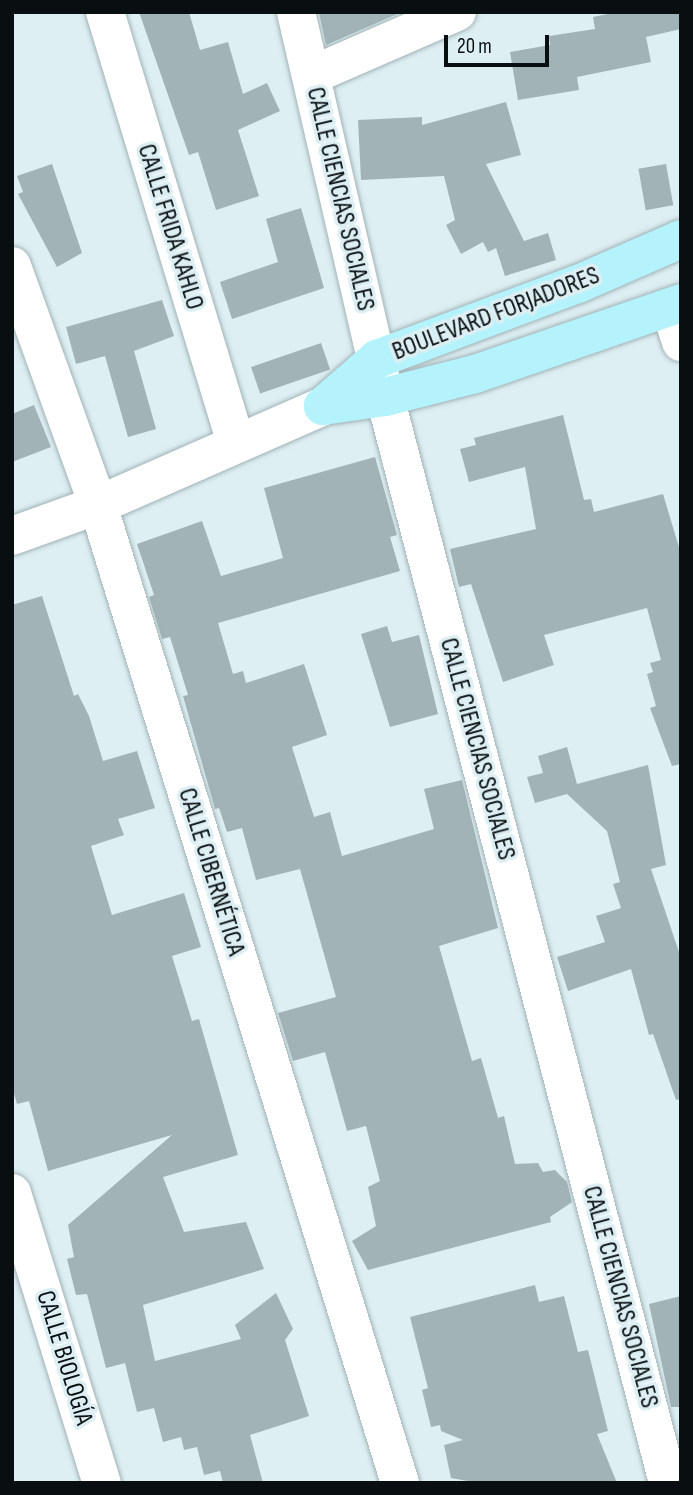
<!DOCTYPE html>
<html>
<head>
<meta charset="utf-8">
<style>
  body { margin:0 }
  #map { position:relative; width:693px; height:1495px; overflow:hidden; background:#ddeff3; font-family:"Sofia Sans Condensed",sans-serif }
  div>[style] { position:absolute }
  .building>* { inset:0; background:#a1b3b7; transform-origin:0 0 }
  .roads { filter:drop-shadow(0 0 2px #a1b2b6) drop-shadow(0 0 2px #a1b2b6) }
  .street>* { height:38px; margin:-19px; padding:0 19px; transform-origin:19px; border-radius:19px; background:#fff }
  .secondary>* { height:38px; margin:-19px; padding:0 19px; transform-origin:19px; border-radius:19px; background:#b4f3fc }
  span { translate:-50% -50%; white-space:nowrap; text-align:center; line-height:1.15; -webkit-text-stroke:7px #ddeff3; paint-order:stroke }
  .street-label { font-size:26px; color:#090f11 }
  .frame { position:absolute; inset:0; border:14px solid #090f11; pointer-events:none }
  .scale { position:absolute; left:444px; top:35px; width:105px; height:32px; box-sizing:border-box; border:4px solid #090f11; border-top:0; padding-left:9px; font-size:21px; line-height:24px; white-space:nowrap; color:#090f11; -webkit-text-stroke:5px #ddeff3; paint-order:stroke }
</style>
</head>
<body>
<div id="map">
  <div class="building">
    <i style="clip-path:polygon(139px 12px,189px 12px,200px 50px,228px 42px,243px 94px,267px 83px,280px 111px,238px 130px,259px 196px,216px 210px,198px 152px,189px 155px)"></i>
    <i style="clip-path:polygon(322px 12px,402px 12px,326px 45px,319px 13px)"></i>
    <i style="clip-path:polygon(617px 12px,681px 12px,681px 29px,646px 37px,651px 62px,577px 77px,579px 90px,518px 100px,510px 52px,550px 45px,549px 36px,595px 29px,593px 17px)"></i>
    <i style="clip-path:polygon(506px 102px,521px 155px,486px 164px,524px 241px,548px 233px,556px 260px,505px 276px,496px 248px,488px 252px,483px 242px,461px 254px,446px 225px,455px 220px,444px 176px,361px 180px,358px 120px,422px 117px,422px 125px)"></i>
    <i style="clip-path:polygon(52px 164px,82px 253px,57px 267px,18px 194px,23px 192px,17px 176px)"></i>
    <i style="left:666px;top:164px;width:42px;height:28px;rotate:80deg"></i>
    <i style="clip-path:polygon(301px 208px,324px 288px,232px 319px,220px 282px,278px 262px,266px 219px)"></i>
    <i style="clip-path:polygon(162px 300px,174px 336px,134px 351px,156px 429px,128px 437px,105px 356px,76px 364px,66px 327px)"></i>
    <i style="left:321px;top:343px;width:28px;height:74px;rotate:71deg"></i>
    <i style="clip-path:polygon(34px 405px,51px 447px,12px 462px,12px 414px)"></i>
    <i style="clip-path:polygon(563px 415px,584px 500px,591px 499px,594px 512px,663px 494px,681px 554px,681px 764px,672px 766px,650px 708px,656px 706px,647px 674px,653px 672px,650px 663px,661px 660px,647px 608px,544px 635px,554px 665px,503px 682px,471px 584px,459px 587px,450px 549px,536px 529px,525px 467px,469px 482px,460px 449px,476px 445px,474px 438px)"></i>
    <i style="clip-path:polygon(375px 457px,397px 535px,390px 537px,400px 571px,218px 623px,233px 674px,243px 671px,246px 683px,304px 664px,327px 735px,292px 747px,314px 817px,330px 812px,342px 856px,434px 829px,424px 789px,462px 780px,498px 928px,439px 946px,472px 1061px,481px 1058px,498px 1118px,504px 1116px,515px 1164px,538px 1163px,543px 1172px,555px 1170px,567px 1182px,572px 1202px,550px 1217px,551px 1222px,368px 1270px,352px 1241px,376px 1226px,368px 1187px,380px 1181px,366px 1126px,347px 1131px,325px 1052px,293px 1061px,278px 1013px,336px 997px,300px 869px,256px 880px,242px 828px,227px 832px,219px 808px,215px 809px,183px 696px,188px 695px,170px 637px,162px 639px,149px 597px,154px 595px,137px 544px,202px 521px,221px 576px,283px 558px,264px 488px)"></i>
    <i style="clip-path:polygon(42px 596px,74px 696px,78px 694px,89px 716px,103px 761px,137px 751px,155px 808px,118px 819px,124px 835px,91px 846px,112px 915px,184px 893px,201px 947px,172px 956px,192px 1021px,199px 1019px,238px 1155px,163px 1177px,184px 1232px,246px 1222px,264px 1269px,143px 1305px,155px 1361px,241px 1339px,235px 1325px,276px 1293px,293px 1329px,285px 1340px,309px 1416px,250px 1435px,263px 1483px,223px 1483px,220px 1471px,204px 1475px,197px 1447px,184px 1450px,181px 1437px,163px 1442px,154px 1408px,137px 1412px,125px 1363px,106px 1368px,87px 1294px,76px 1295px,67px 1259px,74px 1257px,68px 1225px,172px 1135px,48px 1171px,29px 1101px,17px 1104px,12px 1086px,12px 605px)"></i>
    <i style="clip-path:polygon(387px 626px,392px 642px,419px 635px,438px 714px,390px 727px,361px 634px)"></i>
    <i style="clip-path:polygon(567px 747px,577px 784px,648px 765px,666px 865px,651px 869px,681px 958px,681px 1099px,676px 1100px,653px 1034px,649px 1035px,631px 969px,568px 991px,557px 957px,605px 942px,596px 916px,621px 908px,613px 884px,620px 882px,607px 831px,567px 794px,535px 803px,527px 777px,543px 773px,538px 756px)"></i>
    <i style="clip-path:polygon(535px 1285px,539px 1302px,564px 1296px,578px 1352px,588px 1350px,608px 1431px,597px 1434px,617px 1483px,479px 1483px,451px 1478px,444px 1445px,463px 1440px,441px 1431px,440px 1425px,431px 1427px,422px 1390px,428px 1388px,410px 1317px)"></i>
    <i style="clip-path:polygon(681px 1296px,681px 1407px,671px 1407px,649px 1304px)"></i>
  </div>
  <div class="roads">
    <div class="street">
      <i style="left:105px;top:12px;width:450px;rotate:73.1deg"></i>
      <i style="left:296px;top:12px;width:395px;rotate:77deg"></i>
      <i style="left:385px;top:397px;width:1122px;rotate:75.39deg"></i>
      <i style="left:312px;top:75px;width:158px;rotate:-23.5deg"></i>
      <i style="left:12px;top:266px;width:254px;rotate:70.2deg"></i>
      <i style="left:98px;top:505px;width:1024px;rotate:72.84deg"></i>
      <i style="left:670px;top:308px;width:36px;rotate:72deg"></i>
      <i style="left:12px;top:536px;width:91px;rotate:-19.8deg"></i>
      <i style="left:98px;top:505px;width:246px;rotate:-23.7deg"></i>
      <i style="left:12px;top:1193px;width:304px;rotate:72.8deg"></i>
    </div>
    <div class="secondary">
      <i style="left:323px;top:406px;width:72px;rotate:-41deg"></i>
      <i style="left:377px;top:359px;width:215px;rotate:-20.5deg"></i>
      <i style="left:578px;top:284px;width:112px;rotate:-23.6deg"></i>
      <i style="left:323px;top:406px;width:63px;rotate:-8.3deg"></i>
      <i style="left:385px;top:397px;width:93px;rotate:-14.3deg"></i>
      <i style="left:475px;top:374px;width:218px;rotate:-19deg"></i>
    </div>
  </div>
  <div class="street-label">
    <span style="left:340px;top:199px;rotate:77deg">CALLE CIENCIAS SOCIALES</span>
    <span style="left:170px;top:227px;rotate:73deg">CALLE FRIDA KAHLO</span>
    <span style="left:496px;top:314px;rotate:-21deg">BOULEVARD FORJADORES</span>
    <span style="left:477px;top:749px;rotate:75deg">CALLE CIENCIAS SOCIALES</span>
    <span style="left:211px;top:872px;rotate:73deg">CALLE CIBERNÉTICA</span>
    <span style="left:620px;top:1297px;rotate:75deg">CALLE CIENCIAS SOCIALES</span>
    <span style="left:64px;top:1358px;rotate:73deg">CALLE BIOLOGÍA</span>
  </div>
  <div class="frame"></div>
  <div class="scale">20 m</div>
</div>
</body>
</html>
